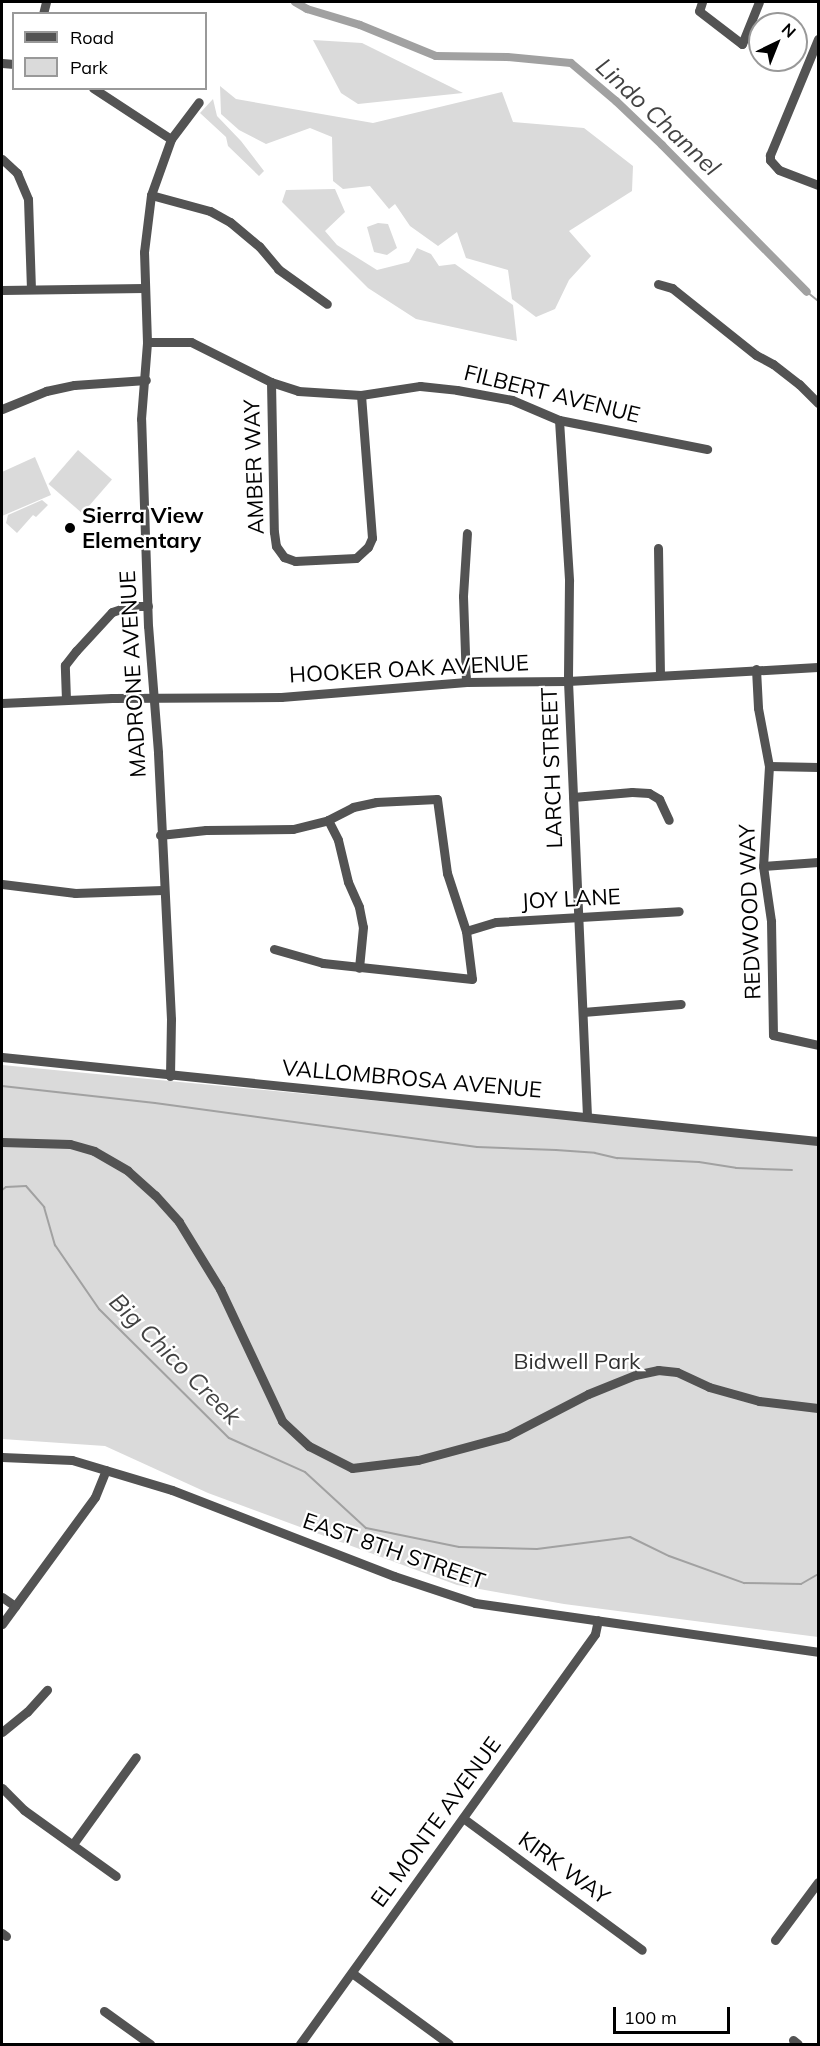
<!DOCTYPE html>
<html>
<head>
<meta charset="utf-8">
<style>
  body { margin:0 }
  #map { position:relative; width:820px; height:2046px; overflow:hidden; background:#fff; font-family:Mulish,sans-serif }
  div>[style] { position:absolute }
  .green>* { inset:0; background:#dadada; transform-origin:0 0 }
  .stream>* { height:2px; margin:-1px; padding:0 1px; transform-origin:1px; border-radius:1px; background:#a1a1a1 }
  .canal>* { height:8px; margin:-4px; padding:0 4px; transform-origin:4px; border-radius:4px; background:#a1a1a1 }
  .minor>* { height:9px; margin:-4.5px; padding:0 4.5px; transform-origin:4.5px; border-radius:4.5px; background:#535353 }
  .dots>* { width:16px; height:16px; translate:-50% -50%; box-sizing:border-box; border:3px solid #fff; border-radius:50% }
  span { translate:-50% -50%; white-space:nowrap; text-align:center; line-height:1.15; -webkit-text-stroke:4.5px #fff; paint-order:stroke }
  .street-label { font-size:22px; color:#000 }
  .poi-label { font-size:22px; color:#000; font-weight:700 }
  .left { translate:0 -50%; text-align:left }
  .park-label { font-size:22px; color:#313131 }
  .water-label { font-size:24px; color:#424242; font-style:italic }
  .frame { position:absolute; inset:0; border:3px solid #000; pointer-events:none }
  .legend { position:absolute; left:12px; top:12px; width:195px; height:78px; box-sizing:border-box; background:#fff; border:2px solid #999; margin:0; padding:8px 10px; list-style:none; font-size:18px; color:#000 }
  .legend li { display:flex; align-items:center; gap:12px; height:30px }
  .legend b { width:30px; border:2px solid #999 }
  .north { position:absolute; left:748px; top:12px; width:60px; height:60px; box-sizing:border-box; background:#fff; border:2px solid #999; border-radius:50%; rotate:43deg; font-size:16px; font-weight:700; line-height:24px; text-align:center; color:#000 }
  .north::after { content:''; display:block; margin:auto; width:21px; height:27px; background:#000; clip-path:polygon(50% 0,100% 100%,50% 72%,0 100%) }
  .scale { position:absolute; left:613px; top:2007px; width:117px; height:27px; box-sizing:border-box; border:3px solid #000; border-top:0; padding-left:8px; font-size:18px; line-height:21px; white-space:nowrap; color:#000; -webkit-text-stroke:4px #fff; paint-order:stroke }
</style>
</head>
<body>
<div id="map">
  <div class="green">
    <i style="clip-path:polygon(313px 40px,362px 43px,463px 93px,358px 104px,341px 93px)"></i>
    <i style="clip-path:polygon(220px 86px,236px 99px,373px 123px,502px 92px,513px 122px,584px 128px,633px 166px,632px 191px,569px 231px,591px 256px,569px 280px,555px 309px,536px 317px,512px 299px,508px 270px,466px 258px,457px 232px,438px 246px,410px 226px,395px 204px,389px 209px,370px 186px,343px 189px,333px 181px,332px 137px,310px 128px,266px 144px,239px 130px,221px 114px)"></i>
    <i style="clip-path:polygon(213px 99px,217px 116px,241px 141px,264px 171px,259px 176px,228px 146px,226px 137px,200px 113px)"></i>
    <i style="clip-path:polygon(335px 189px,345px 212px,325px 231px,337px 245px,377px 270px,409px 262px,417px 248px,431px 254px,439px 266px,455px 264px,513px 305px,517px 341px,416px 319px,368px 288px,282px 202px,286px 190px)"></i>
    <i style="clip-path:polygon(378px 223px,388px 224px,397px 248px,387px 255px,374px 252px,367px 227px)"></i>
    <i style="left:78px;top:450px;width:45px;height:45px;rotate:41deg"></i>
    <i style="clip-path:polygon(35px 457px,51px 495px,2px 516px,2px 472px)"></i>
    <i style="clip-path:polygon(42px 500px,48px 505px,36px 517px,33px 515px,17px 533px,6px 523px,8px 515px)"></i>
    <i style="clip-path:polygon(2px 1065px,818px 1143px,818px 1637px,564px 1604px,457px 1585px,208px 1493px,105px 1446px,2px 1439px)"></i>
  </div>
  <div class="stream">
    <i style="left:807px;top:292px;width:14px;rotate:39deg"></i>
    <i style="left:2px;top:1086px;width:154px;rotate:6.3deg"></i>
    <i style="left:155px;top:1103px;width:325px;rotate:7.8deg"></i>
    <i style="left:477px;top:1147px;width:79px;rotate:2.2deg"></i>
    <i style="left:556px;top:1150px;width:39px;rotate:4deg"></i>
    <i style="left:595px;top:1153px;width:23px;rotate:13deg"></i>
    <i style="left:617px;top:1158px;width:82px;rotate:2.8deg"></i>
    <i style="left:699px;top:1162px;width:37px;rotate:9deg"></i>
    <i style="left:736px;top:1168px;width:56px;rotate:2deg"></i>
    <i style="left:2px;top:1190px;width:5px;rotate:-37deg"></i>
    <i style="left:6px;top:1187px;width:20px;rotate:-3deg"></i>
    <i style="left:26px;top:1186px;width:28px;rotate:49deg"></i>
    <i style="left:44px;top:1207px;width:40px;rotate:74deg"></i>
    <i style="left:55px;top:1245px;width:78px;rotate:55.5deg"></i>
    <i style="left:99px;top:1309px;width:183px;rotate:44.8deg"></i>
    <i style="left:229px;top:1438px;width:83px;rotate:24.1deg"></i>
    <i style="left:305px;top:1472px;width:83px;rotate:42.6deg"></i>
    <i style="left:366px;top:1528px;width:95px;rotate:11.5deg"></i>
    <i style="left:459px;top:1547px;width:78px;rotate:1.5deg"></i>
    <i style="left:537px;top:1549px;width:94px;rotate:-7.4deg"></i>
    <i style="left:630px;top:1537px;width:43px;rotate:26deg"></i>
    <i style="left:669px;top:1556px;width:80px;rotate:19.8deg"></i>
    <i style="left:744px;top:1583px;width:57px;rotate:1deg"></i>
    <i style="left:801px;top:1584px;width:20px;rotate:-30deg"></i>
  </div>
  <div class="canal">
    <i style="left:295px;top:2px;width:14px;rotate:30deg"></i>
    <i style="left:307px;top:9px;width:55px;rotate:16.8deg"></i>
    <i style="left:360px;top:25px;width:82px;rotate:22.2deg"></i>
    <i style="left:436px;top:56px;width:71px;rotate:0.8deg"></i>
    <i style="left:507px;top:57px;width:64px;rotate:5.4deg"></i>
    <i style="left:571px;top:63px;width:59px;rotate:40.2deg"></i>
    <i style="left:616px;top:101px;width:64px;rotate:43.7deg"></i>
    <i style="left:662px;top:145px;width:206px;rotate:45.4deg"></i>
  </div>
  <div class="minor">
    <i style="left:702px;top:2px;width:9px;rotate:108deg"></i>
    <i style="left:699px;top:11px;width:54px;rotate:37.5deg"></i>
    <i style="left:742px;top:44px;width:45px;rotate:-68deg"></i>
    <i style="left:43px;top:14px;width:12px;rotate:-76deg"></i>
    <i style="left:818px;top:39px;width:126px;rotate:112.5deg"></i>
    <i style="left:770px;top:155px;width:5px;rotate:90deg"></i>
    <i style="left:770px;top:160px;width:13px;rotate:48deg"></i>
    <i style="left:779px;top:170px;width:42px;rotate:21deg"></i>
    <i style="left:2px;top:63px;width:12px;rotate:5deg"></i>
    <i style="left:93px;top:88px;width:93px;rotate:33.2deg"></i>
    <i style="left:2px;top:159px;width:21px;rotate:43deg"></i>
    <i style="left:17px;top:173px;width:28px;rotate:67deg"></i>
    <i style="left:28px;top:199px;width:89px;rotate:88.1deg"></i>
    <i style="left:151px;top:195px;width:61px;rotate:15.2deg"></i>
    <i style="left:210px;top:211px;width:23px;rotate:29deg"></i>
    <i style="left:230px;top:222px;width:38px;rotate:40deg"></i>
    <i style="left:259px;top:246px;width:30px;rotate:50deg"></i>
    <i style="left:278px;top:269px;width:60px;rotate:35.5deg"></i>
    <i style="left:658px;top:284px;width:15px;rotate:16deg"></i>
    <i style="left:672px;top:288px;width:107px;rotate:38.6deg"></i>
    <i style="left:756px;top:355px;width:19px;rotate:28deg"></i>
    <i style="left:773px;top:364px;width:33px;rotate:38deg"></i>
    <i style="left:799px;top:384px;width:27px;rotate:45deg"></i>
    <i style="left:2px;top:290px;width:142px;rotate:-0.8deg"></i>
    <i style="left:147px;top:342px;width:44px"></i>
    <i style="left:191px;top:342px;width:89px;rotate:26.6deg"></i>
    <i style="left:271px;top:382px;width:28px;rotate:18deg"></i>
    <i style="left:298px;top:391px;width:63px;rotate:3.6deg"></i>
    <i style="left:361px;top:395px;width:60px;rotate:-8.7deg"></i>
    <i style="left:420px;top:386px;width:37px;rotate:6deg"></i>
    <i style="left:457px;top:390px;width:56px;rotate:10.3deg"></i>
    <i style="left:512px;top:400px;width:51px;rotate:23.1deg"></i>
    <i style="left:559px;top:420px;width:151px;rotate:11.1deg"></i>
    <i style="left:271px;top:382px;width:150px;rotate:88.9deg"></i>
    <i style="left:274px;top:532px;width:14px;rotate:82deg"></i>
    <i style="left:276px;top:546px;width:14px;rotate:54deg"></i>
    <i style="left:284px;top:557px;width:12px;rotate:20deg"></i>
    <i style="left:295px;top:561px;width:61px;rotate:-2.8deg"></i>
    <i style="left:356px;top:558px;width:16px;rotate:-43deg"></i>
    <i style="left:368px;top:547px;width:10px;rotate:-66deg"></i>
    <i style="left:372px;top:538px;width:143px;rotate:-94.4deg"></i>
    <i style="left:2px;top:409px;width:48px;rotate:-22.2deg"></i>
    <i style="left:46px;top:391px;width:29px;rotate:-12deg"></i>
    <i style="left:74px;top:385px;width:72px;rotate:-4deg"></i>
    <i style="left:559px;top:420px;width:161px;rotate:86.4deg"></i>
    <i style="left:569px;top:581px;width:100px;rotate:90.6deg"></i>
    <i style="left:568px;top:681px;width:435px;rotate:87.5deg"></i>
    <i style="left:658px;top:548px;width:126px;rotate:89.1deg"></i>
    <i style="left:756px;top:669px;width:39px;rotate:87deg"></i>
    <i style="left:758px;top:708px;width:59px;rotate:79.3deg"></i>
    <i style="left:769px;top:766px;width:100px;rotate:93.4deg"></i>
    <i style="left:763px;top:866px;width:56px;rotate:81.7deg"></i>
    <i style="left:771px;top:921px;width:114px;rotate:89deg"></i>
    <i style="left:773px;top:1035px;width:46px;rotate:12.5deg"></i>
    <i style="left:466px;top:682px;width:86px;rotate:-92deg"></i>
    <i style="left:463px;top:596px;width:63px;rotate:-86.4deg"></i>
    <i style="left:66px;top:700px;width:35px;rotate:-92deg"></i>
    <i style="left:65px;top:665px;width:18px;rotate:-52deg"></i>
    <i style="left:76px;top:651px;width:53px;rotate:-47.3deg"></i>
    <i style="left:112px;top:612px;width:18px;rotate:-19deg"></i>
    <i style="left:129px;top:606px;width:19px"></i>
    <i style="left:2px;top:703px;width:110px;rotate:-2.6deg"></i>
    <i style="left:112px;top:698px;width:169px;rotate:-0.3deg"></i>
    <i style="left:281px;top:697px;width:186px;rotate:-4.6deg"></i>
    <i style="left:466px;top:682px;width:102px;rotate:-0.6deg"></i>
    <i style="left:568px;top:681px;width:250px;rotate:-3.2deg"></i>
    <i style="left:769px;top:766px;width:49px;rotate:1.2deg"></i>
    <i style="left:573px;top:797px;width:59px;rotate:-4.8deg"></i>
    <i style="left:632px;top:792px;width:17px;rotate:3deg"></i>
    <i style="left:649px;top:793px;width:12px;rotate:31deg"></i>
    <i style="left:659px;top:799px;width:23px;rotate:65deg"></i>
    <i style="left:328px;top:820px;width:22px;rotate:63deg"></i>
    <i style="left:338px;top:840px;width:43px;rotate:76.6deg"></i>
    <i style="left:348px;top:882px;width:27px;rotate:66deg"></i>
    <i style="left:359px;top:907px;width:20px;rotate:79deg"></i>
    <i style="left:363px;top:927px;width:41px;rotate:95.6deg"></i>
    <i style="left:160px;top:835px;width:46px;rotate:-6.2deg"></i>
    <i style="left:206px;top:830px;width:87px;rotate:-0.7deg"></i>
    <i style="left:293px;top:829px;width:36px;rotate:-14deg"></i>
    <i style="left:328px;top:820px;width:28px;rotate:-27deg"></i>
    <i style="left:353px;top:807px;width:24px;rotate:-12deg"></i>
    <i style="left:376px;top:802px;width:61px;rotate:-2.8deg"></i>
    <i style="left:437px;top:799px;width:75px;rotate:82.3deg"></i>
    <i style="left:447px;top:873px;width:61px;rotate:71.9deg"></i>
    <i style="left:466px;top:931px;width:48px;rotate:82.9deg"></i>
    <i style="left:472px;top:979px;width:150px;rotate:-173.9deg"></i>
    <i style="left:323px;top:963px;width:51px;rotate:-164.1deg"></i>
    <i style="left:763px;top:866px;width:55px;rotate:-4.2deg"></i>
    <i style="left:2px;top:884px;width:74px;rotate:7deg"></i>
    <i style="left:75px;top:893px;width:88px;rotate:-2deg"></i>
    <i style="left:466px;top:931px;width:31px;rotate:-17deg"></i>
    <i style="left:496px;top:922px;width:183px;rotate:-3.4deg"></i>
    <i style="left:583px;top:1012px;width:98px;rotate:-4.7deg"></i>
    <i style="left:2px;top:1057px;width:820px;rotate:5.88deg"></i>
    <i style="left:170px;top:1076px;width:57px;rotate:-89deg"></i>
    <i style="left:171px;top:1019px;width:267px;rotate:-92.8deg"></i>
    <i style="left:158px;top:752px;width:126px;rotate:-94.5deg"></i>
    <i style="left:148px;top:626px;width:207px;rotate:-91.9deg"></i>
    <i style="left:141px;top:419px;width:77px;rotate:-85.5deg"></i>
    <i style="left:147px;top:342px;width:90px;rotate:-91.9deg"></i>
    <i style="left:144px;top:252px;width:57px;rotate:-83deg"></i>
    <i style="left:151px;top:195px;width:59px;rotate:-70.3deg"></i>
    <i style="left:171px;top:139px;width:46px;rotate:-52.9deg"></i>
    <i style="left:2px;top:1142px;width:68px;rotate:1.7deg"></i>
    <i style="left:70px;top:1144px;width:25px;rotate:16deg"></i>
    <i style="left:94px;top:1151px;width:39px;rotate:30deg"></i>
    <i style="left:128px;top:1171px;width:36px;rotate:42deg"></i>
    <i style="left:155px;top:1195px;width:36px;rotate:48deg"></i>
    <i style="left:179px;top:1222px;width:79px;rotate:58.5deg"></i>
    <i style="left:220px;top:1289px;width:146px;rotate:64.8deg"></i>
    <i style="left:282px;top:1421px;width:37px;rotate:43deg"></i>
    <i style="left:309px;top:1446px;width:48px;rotate:27.1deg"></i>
    <i style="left:352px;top:1468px;width:66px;rotate:-6.9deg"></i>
    <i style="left:418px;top:1460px;width:92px;rotate:-15.1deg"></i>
    <i style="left:507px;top:1436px;width:91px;rotate:-27.4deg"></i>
    <i style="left:588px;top:1394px;width:51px;rotate:-22deg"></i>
    <i style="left:635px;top:1375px;width:24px;rotate:-12deg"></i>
    <i style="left:658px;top:1370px;width:19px;rotate:6deg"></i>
    <i style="left:677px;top:1372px;width:35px;rotate:25deg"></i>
    <i style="left:709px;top:1387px;width:52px;rotate:15.6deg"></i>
    <i style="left:759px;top:1401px;width:59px;rotate:6.8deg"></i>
    <i style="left:2px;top:1457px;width:70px;rotate:2.5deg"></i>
    <i style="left:72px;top:1460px;width:104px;rotate:16.7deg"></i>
    <i style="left:172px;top:1490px;width:238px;rotate:21.2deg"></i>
    <i style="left:394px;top:1576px;width:85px;rotate:18.4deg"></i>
    <i style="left:475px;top:1603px;width:346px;rotate:8.1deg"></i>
    <i style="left:2px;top:1597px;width:16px;rotate:35deg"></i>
    <i style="left:2px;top:1624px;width:157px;rotate:-53.8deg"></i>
    <i style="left:95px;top:1497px;width:29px;rotate:-68deg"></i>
    <i style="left:2px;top:1732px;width:32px;rotate:-39deg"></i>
    <i style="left:27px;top:1712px;width:30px;rotate:-48deg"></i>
    <i style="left:2px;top:1788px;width:31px;rotate:45deg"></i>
    <i style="left:24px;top:1810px;width:113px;rotate:35.7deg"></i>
    <i style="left:463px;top:1818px;width:222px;rotate:36.4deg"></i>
    <i style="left:73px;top:1844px;width:107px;rotate:-54.1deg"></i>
    <i style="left:2px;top:1933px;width:5px;rotate:37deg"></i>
    <i style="left:775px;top:1940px;width:72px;rotate:-53.4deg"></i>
    <i style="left:352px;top:1973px;width:120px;rotate:36.2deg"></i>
    <i style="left:104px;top:2011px;width:57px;rotate:35.7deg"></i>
    <i style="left:793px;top:2040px;width:6px;rotate:39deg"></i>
    <i style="left:300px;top:2044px;width:505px;rotate:-54.26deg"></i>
    <i style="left:595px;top:1634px;width:14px;rotate:-78deg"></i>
  </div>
  <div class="dots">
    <i style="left:70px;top:528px;background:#000"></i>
  </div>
  <div class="street-label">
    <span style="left:552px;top:394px;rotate:14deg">FILBERT AVENUE</span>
    <span style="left:254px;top:467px;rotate:-92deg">AMBER WAY</span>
    <span style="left:409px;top:669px;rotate:-3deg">HOOKER OAK AVENUE</span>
    <span style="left:133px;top:674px;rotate:-93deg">MADRONE AVENUE</span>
    <span style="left:552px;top:768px;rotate:-92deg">LARCH STREET</span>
    <span style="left:571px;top:899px;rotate:-3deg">JOY LANE</span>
    <span style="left:750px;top:912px;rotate:-92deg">REDWOOD WAY</span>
    <span style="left:412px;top:1079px;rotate:5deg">VALLOMBROSA AVENUE</span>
    <span style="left:394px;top:1551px;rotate:19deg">EAST 8TH STREET</span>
    <span style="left:436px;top:1822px;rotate:-54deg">EL MONTE AVENUE</span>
    <span style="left:564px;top:1868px;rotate:36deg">KIRK WAY</span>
  </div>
  <div class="poi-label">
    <span class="left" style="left:82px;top:528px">Sierra View<br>Elementary</span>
  </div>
  <div class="park-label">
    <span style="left:577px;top:1362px">Bidwell Park</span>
  </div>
  <div class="water-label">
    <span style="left:658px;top:117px;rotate:43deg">Lindo Channel</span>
    <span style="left:175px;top:1359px;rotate:45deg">Big Chico Creek</span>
  </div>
  <div class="frame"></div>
  <ul class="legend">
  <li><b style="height:8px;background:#535353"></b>Road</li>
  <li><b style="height:16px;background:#dadada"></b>Park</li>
  </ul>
  <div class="north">N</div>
  <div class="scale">100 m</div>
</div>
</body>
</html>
